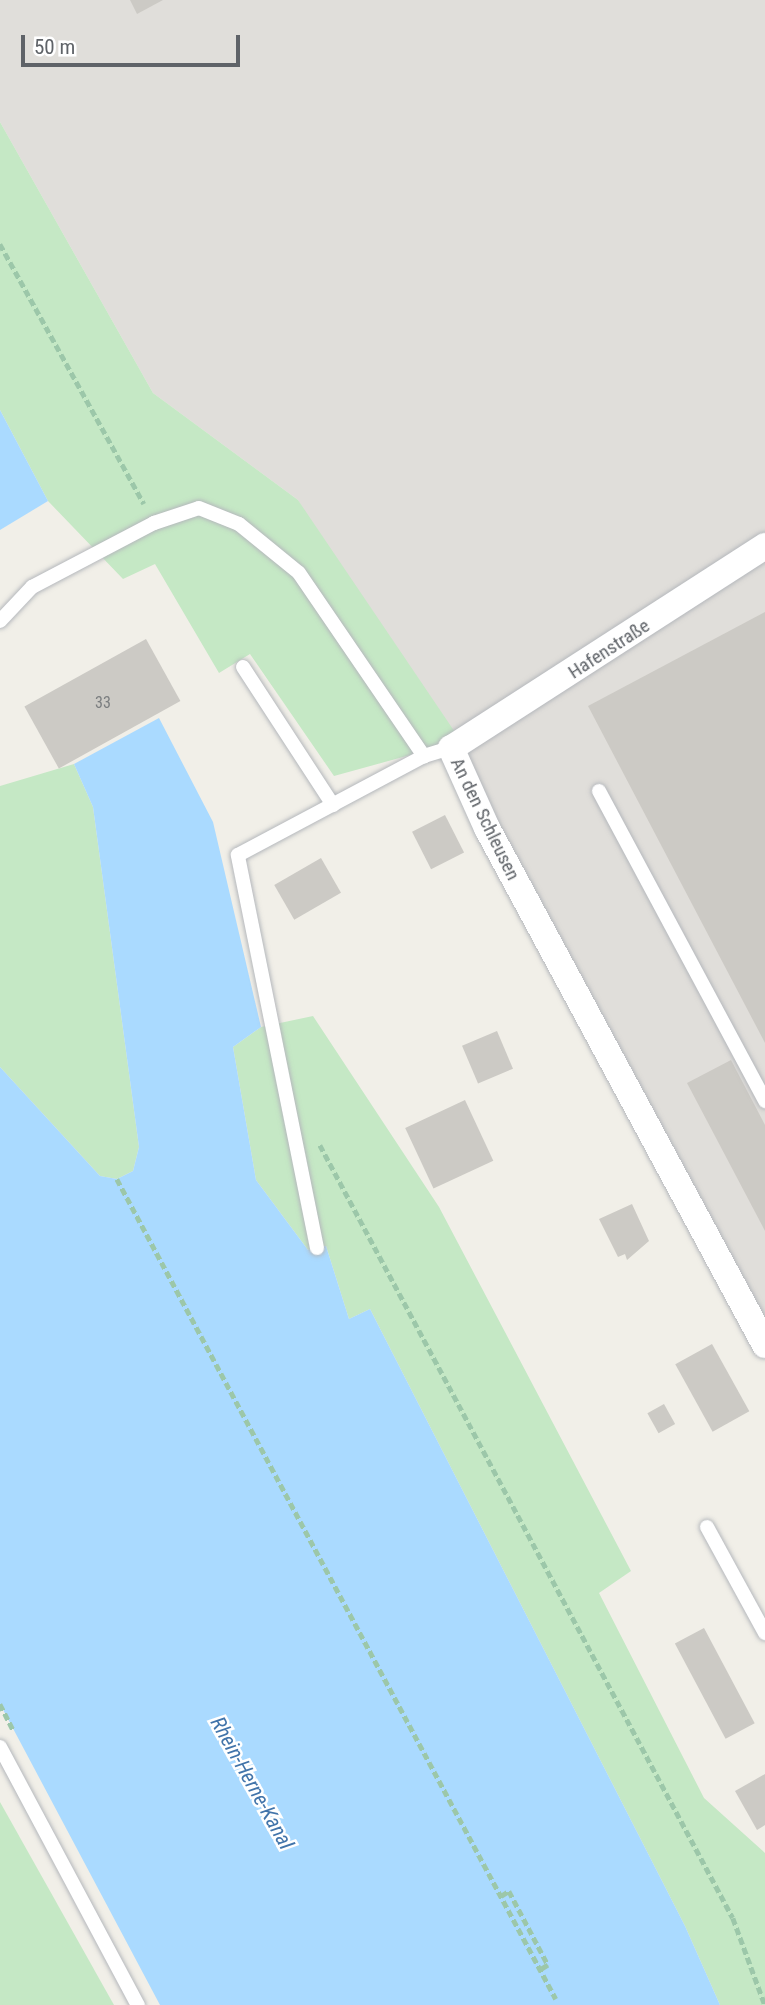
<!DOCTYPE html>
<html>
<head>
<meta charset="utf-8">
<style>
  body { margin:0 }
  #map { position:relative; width:765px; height:2005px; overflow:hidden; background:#f1efe8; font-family:"Roboto Condensed",sans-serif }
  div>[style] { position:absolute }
  .industrial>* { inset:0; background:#e0deda }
  .green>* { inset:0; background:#c5e8c5 }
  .water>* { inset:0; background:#aadaff }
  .building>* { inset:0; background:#cccac5; transform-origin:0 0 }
  .path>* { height:4.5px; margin-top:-2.25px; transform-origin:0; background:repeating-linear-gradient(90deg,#9cc7a9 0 7px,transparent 0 10.5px) }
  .roads { filter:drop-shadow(0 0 2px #b5b8bc) drop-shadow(0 0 2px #b5b8bc) }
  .lane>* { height:14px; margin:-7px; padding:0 7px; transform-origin:7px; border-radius:7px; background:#fff }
  .street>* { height:26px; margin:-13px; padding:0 13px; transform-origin:13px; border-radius:13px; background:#fff }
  span { translate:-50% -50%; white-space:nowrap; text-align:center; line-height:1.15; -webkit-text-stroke:5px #fff; paint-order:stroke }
  .number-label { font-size:16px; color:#7a7d7f }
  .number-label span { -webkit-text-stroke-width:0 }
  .street-label { font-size:19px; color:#5f6368 }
  .water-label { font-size:21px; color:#4174aa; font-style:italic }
  .scale { position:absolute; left:21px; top:35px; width:219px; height:32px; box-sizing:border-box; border:4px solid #5f6368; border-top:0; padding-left:9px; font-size:21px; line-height:24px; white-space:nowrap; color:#5f6368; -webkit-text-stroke:5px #fff; paint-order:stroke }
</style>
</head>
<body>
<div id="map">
  <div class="industrial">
    <i style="clip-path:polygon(0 0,765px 0,765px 1342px,489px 828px,298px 500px,153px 393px,0 122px)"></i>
  </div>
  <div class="green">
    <i style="clip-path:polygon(0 122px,153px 393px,298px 500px,461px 741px,334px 776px,250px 654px,219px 673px,155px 564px,123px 579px,48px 501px,0 410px)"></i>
    <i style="clip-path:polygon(74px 764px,93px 807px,139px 1147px,133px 1171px,117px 1179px,100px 1176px,0 1067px,0 786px)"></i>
    <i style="clip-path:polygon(313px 1016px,439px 1207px,631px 1571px,599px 1593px,704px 1798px,765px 1853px,765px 2005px,720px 2005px,685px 1926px,370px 1309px,349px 1319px,326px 1246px,308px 1250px,256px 1180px,233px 1047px,261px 1027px)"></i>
    <i style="clip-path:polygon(0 1802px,114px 2005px,0 2005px)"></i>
  </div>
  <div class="water">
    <i style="clip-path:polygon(0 410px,48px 501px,0 530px)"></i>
    <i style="clip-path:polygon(159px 718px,213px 822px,261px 1027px,233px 1047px,256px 1180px,308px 1250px,326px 1246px,349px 1319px,370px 1309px,685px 1926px,720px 2005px,160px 2005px,0 1704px,0 1067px,100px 1176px,117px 1179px,133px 1171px,139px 1147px,93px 807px,74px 764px)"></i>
  </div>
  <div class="building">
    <i style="clip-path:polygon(130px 0,163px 0,137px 14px)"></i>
    <i style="clip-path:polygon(765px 612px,765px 1043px,588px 706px)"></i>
    <i style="left:146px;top:639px;width:71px;height:139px;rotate:61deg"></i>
    <i style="left:445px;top:815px;width:42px;height:37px;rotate:63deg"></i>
    <i style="left:321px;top:858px;width:40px;height:54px;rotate:60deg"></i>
    <i style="left:497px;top:1031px;width:41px;height:38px;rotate:67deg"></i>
    <i style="clip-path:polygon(731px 1060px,765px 1125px,765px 1231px,687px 1083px)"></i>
    <i style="left:465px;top:1100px;width:67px;height:66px;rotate:65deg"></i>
    <i style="clip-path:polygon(632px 1204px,649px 1241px,627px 1260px,625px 1254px,618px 1257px,599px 1219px)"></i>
    <i style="left:712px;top:1344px;width:77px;height:42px;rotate:61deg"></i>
    <i style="left:664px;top:1404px;width:23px;height:19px;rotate:61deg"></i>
    <i style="left:704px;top:1628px;width:108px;height:33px;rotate:62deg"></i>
    <i style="clip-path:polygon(765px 1774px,765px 1825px,757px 1830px,735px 1791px)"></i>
  </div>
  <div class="path">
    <i style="left:0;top:244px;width:297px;rotate:61deg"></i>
    <i style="left:320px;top:1145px;width:876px;rotate:61.89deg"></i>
    <i style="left:733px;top:1918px;width:93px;rotate:69.8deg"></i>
    <i style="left:117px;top:1179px;width:930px;rotate:61.84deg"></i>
    <i style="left:0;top:1704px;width:30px;rotate:63deg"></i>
    <i style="left:501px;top:1896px;width:9px;rotate:-32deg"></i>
    <i style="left:509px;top:1891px;width:84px;rotate:62.2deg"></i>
    <i style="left:548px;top:1965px;width:9px;rotate:148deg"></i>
  </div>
  <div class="roads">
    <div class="lane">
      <i style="left:0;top:621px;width:47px;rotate:-46.7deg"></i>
      <i style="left:32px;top:587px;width:138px;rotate:-27.7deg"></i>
      <i style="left:154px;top:523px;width:47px;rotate:-18.4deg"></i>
      <i style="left:199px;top:508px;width:43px;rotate:21.8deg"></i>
      <i style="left:239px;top:524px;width:77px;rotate:39.2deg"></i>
      <i style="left:299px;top:573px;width:222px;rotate:55.7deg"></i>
      <i style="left:243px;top:667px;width:165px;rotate:56.9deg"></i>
      <i style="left:599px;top:791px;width:352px;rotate:61.8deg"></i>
      <i style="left:317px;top:1248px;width:401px;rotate:-101.4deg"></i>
      <i style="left:238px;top:855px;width:211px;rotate:-28deg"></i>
      <i style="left:424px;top:756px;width:28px;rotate:-17deg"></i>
      <i style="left:707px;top:1527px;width:121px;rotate:61.3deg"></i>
      <i style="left:0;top:1747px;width:293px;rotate:61.9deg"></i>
    </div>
    <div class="street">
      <i style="left:765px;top:546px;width:373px;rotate:147.2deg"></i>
      <i style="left:451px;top:748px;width:88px;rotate:65.8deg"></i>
      <i style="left:487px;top:828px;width:587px;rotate:61.73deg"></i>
    </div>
  </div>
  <div class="number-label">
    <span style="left:103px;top:703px">33</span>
  </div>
  <div class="street-label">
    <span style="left:609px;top:649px;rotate:-33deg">Hafenstraße</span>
    <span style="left:485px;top:819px;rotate:64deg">An den Schleusen</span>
  </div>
  <div class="water-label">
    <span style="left:252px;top:1783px;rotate:61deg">Rhein-Herne-Kanal</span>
  </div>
  <div class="scale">50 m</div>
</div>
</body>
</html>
